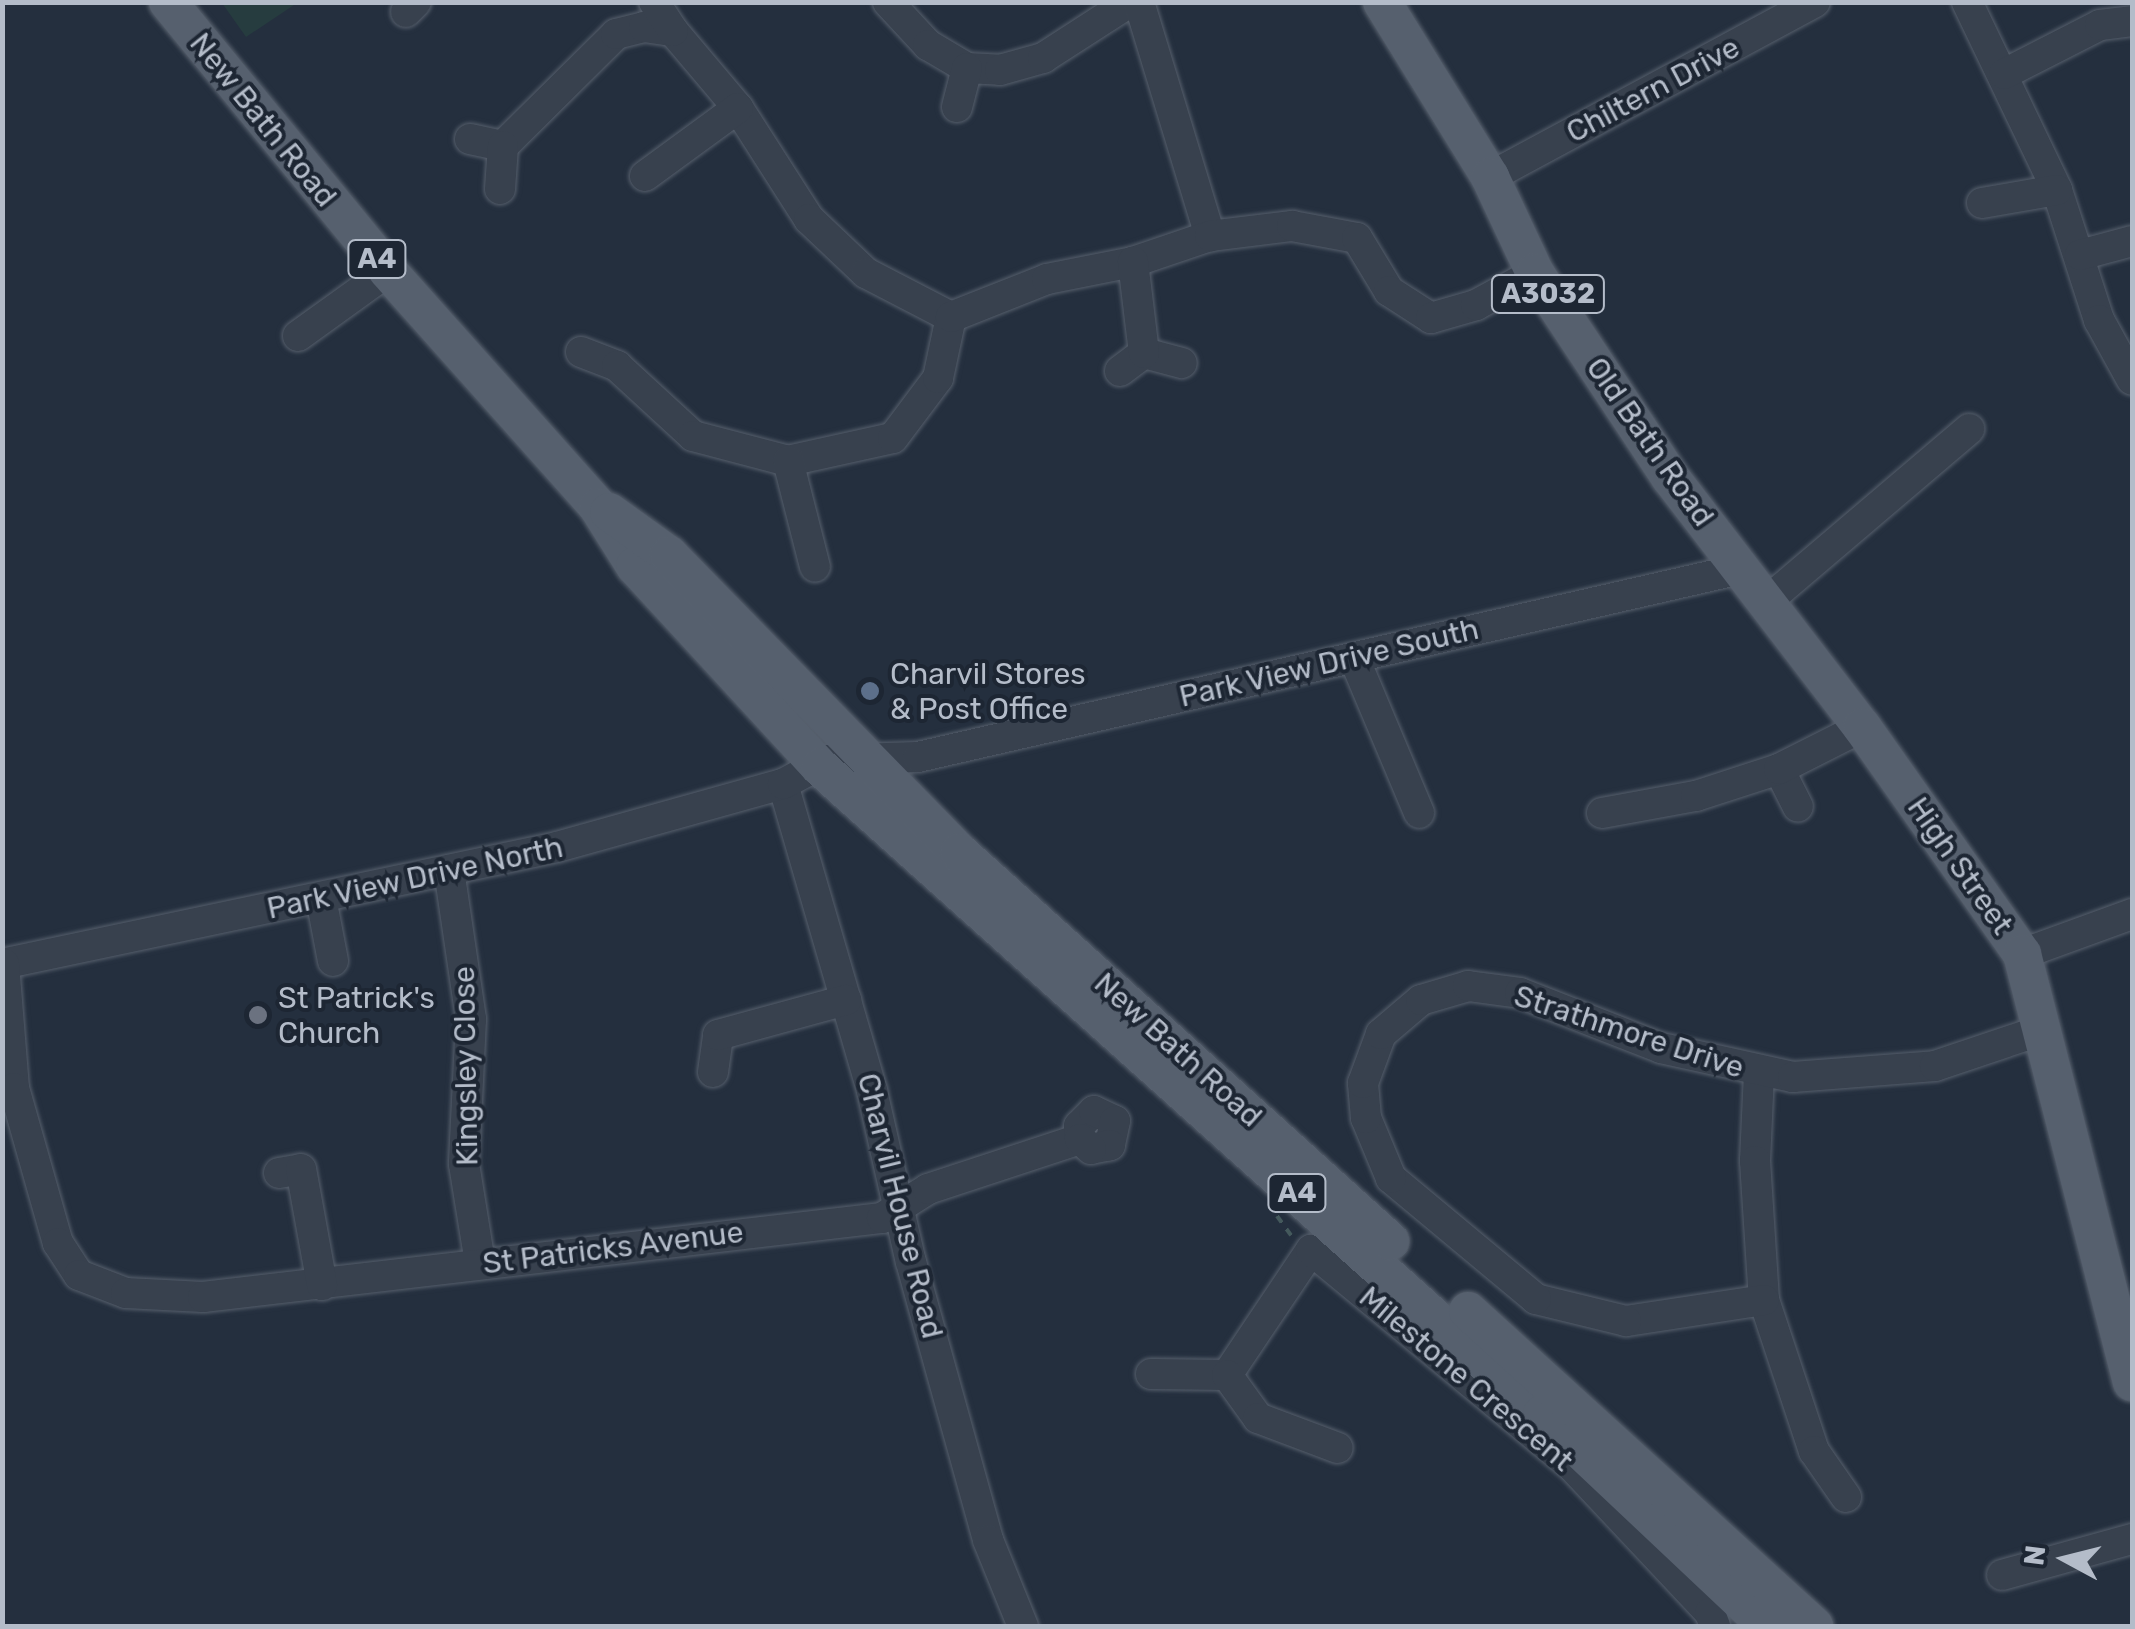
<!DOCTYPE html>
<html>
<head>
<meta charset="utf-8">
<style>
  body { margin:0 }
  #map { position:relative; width:2135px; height:1629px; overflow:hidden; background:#242f3e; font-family:Rubik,sans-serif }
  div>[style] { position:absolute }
  .green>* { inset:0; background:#263c3f }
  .path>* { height:4px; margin-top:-2px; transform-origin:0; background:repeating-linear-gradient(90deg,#44595c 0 8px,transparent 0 16px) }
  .roads { filter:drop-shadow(0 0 2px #565f6c) drop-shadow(0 0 2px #565f6c) }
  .minor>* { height:30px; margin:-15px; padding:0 15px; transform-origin:15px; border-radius:15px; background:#38414e }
  .major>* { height:38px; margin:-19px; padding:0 19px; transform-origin:19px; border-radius:19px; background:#56606e }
  .dots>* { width:28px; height:28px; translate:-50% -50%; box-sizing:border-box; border:5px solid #1d2633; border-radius:50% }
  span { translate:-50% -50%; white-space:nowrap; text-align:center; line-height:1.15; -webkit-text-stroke:8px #1d2633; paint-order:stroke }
  .shield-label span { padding:2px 8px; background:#1d2633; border:2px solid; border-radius:8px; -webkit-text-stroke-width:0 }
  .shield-label { font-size:28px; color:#b4bcc9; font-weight:700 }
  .street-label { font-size:30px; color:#b4bcc9 }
  .poi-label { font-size:30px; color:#b4bcc9 }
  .left { translate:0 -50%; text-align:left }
  .frame { position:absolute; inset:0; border:5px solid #b4bcc9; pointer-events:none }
  .north { position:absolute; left:2015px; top:1509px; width:100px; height:100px; -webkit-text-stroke:8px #1d2633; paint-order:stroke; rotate:277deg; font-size:28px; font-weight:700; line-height:40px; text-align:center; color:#b4bcc9 }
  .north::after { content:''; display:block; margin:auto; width:35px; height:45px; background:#b4bcc9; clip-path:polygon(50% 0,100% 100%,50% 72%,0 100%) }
</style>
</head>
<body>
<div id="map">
  <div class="green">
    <i style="clip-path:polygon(222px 3px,297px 3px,246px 37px)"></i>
  </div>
  <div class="path">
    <i style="left:1277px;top:1216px;width:24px;rotate:54deg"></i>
  </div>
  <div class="roads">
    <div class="minor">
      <i style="left:888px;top:2px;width:59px;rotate:47.1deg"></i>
      <i style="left:928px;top:45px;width:45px;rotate:30.5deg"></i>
      <i style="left:967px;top:68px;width:33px;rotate:3deg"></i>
      <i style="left:1000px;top:70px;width:45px;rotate:-15.6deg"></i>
      <i style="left:1043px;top:58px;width:103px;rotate:-32.8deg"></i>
      <i style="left:1139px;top:2px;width:245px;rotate:73.1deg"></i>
      <i style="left:1967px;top:2px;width:208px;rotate:64.4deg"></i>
      <i style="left:2057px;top:190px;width:137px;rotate:72.1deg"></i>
      <i style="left:2099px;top:320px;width:68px;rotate:61.2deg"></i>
      <i style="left:406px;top:12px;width:14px;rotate:-45deg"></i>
      <i style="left:673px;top:31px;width:101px;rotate:49.8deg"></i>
      <i style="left:738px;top:108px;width:132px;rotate:57.4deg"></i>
      <i style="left:809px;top:219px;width:79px;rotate:43.5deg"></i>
      <i style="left:866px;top:273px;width:96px;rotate:27.4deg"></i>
      <i style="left:2004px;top:74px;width:108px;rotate:-27deg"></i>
      <i style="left:2100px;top:25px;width:32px;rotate:-7deg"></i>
      <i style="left:957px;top:107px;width:40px;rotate:-75.6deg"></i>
      <i style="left:470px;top:139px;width:34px;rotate:12deg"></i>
      <i style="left:503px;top:146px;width:159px;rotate:-44.7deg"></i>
      <i style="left:616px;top:34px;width:29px;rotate:-14deg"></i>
      <i style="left:644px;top:27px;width:29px;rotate:8deg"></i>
      <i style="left:673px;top:31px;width:35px;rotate:-123deg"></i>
      <i style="left:645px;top:176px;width:115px;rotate:-36.2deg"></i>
      <i style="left:1490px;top:177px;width:369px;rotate:-28.3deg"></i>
      <i style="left:500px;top:189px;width:43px;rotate:-86deg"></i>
      <i style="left:1982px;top:203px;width:76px;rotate:-9.8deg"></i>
      <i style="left:2080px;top:255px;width:54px;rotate:-15.1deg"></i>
      <i style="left:298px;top:336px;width:111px;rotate:-35.8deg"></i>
      <i style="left:581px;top:352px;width:39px;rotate:21deg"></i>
      <i style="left:617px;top:366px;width:103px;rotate:42.6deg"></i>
      <i style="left:693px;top:436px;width:98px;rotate:14.7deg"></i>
      <i style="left:788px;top:461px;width:107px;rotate:-12.4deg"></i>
      <i style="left:893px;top:438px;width:75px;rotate:-53.1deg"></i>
      <i style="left:938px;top:378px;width:62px;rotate:-78deg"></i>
      <i style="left:951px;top:317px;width:103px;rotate:-21.6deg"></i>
      <i style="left:1047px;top:279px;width:88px;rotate:-11.2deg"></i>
      <i style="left:1133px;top:262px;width:81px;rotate:-18.7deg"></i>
      <i style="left:1210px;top:236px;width:83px;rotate:-7deg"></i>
      <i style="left:1292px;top:226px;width:66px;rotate:10.5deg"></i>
      <i style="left:1357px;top:238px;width:62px;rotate:58.9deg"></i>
      <i style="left:1389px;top:291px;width:50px;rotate:32.7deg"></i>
      <i style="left:1431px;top:318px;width:47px;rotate:-16.1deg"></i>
      <i style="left:1476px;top:305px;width:67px;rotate:-28.5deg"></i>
      <i style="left:1144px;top:353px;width:39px;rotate:15deg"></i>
      <i style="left:1120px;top:371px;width:30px;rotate:-37deg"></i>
      <i style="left:1144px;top:353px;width:92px;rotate:-96.9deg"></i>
      <i style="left:788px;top:461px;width:109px;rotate:75.7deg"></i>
      <i style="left:1766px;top:602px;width:267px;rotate:-40.4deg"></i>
      <i style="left:1354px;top:658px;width:168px;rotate:67.2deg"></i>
      <i style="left:1779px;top:769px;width:42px;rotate:63.4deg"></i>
      <i style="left:783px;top:784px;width:320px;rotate:73.8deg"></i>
      <i style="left:872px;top:1091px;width:175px;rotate:77.2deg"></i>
      <i style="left:911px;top:1262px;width:288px;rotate:74.5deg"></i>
      <i style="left:988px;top:1540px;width:93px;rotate:67.9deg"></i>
      <i style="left:1602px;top:813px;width:96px;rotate:-10.3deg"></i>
      <i style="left:1696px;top:796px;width:87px;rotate:-18deg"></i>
      <i style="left:1779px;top:769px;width:93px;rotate:-26.8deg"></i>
      <i style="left:449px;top:870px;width:151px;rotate:81.6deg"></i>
      <i style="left:471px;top:1019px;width:145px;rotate:92.8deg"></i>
      <i style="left:464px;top:1164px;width:100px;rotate:80.8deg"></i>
      <i style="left:321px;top:898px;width:64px;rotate:79.2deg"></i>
      <i style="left:2022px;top:954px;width:117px;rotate:-20deg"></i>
      <i style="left:2px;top:964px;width:567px;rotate:-11.9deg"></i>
      <i style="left:557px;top:847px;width:235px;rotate:-15.6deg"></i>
      <i style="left:783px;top:784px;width:51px;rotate:-28.1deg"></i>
      <i style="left:828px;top:760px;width:90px;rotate:-1.9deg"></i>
      <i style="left:918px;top:757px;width:844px;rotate:-12.87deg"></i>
      <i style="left:4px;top:964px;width:124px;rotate:85.4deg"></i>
      <i style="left:14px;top:1088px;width:161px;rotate:74.2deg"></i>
      <i style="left:58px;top:1243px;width:38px;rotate:57deg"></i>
      <i style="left:79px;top:1275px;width:50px;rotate:21deg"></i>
      <i style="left:126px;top:1293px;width:77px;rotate:3deg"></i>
      <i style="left:203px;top:1297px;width:684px;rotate:-6.64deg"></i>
      <i style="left:882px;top:1218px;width:54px;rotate:-32.2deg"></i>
      <i style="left:928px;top:1189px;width:160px;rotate:-18.2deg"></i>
      <i style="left:1080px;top:1139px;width:13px;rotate:-94deg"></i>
      <i style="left:1079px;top:1126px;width:21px;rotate:-45deg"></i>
      <i style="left:1094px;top:1111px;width:23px;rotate:25deg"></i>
      <i style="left:1115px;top:1121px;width:25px;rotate:102deg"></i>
      <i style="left:1110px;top:1145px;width:19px;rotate:168deg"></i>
      <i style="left:1091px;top:1149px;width:15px;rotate:-138deg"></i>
      <i style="left:713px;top:1072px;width:37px;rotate:-82deg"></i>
      <i style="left:718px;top:1035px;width:133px;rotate:-15.3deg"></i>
      <i style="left:1759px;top:1073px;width:88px;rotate:92.6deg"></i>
      <i style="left:1755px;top:1161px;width:139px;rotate:86.3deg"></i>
      <i style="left:1764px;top:1300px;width:159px;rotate:71.7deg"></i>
      <i style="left:1814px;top:1451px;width:56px;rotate:55.2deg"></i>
      <i style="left:279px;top:1173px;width:22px;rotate:-10deg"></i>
      <i style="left:301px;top:1169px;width:118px;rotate:79.7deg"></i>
      <i style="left:1764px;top:1300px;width:140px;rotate:171.3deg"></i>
      <i style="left:1626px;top:1321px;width:93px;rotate:-166.3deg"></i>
      <i style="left:1536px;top:1299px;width:189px;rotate:-140.2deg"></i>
      <i style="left:1391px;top:1178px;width:65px;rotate:-112.6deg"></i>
      <i style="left:1366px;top:1118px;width:35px;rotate:-95deg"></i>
      <i style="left:1363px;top:1083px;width:52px;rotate:-69.8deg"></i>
      <i style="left:1381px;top:1034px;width:52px;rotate:-40.4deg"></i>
      <i style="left:1421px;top:1000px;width:49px;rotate:-16.6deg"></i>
      <i style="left:1468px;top:986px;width:52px;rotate:7.7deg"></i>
      <i style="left:1520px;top:993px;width:151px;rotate:21.3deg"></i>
      <i style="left:1661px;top:1048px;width:135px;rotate:12.4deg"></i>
      <i style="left:1793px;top:1077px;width:142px;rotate:-4.4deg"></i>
      <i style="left:1935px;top:1066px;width:110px;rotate:-18.6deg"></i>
      <i style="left:1151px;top:1374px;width:76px;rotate:0.8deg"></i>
      <i style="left:1227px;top:1375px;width:151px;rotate:-56.1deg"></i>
      <i style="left:1311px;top:1250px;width:339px;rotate:39.6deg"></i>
      <i style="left:1572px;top:1466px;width:202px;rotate:46.8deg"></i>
      <i style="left:1710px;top:1613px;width:14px;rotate:69deg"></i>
      <i style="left:1227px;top:1375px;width:53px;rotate:54.2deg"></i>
      <i style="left:1258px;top:1418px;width:85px;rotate:20.6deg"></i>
      <i style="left:2002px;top:1575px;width:135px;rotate:-15.5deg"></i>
    </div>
    <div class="major">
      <i style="left:168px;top:2px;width:348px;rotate:50.7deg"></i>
      <i style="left:388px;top:271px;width:316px;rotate:48.3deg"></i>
      <i style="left:598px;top:507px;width:70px;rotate:57.9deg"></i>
      <i style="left:635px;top:566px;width:273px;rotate:47.4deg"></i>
      <i style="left:820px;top:767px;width:969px;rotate:41.86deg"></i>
      <i style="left:1542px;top:1414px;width:309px;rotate:43.3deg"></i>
      <i style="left:1382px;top:2px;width:206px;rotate:58.3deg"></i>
      <i style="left:1490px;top:177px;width:106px;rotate:64.9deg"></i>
      <i style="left:1535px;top:273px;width:245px;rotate:56.5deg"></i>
      <i style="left:1670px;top:477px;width:315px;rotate:52.5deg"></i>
      <i style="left:1862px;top:727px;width:278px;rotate:54.8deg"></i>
      <i style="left:2022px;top:954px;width:442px;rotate:75.6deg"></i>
      <i style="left:609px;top:512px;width:74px;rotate:35.6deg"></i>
      <i style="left:669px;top:555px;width:415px;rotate:45.7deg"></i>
      <i style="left:959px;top:852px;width:581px;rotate:42.07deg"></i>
      <i style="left:1468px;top:1311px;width:468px;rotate:42.3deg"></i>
    </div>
  </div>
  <div class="dots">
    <i style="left:870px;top:691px;background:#5c6f8a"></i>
    <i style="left:258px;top:1015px;background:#6b7280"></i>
  </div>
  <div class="shield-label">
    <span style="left:377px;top:259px">A4</span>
    <span style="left:1548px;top:294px">A3032</span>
    <span style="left:1297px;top:1193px">A4</span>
  </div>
  <div class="street-label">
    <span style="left:1653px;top:90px;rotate:-28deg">Chiltern Drive</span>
    <span style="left:263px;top:120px;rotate:51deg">New Bath Road</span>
    <span style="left:1650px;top:442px;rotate:55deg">Old Bath Road</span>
    <span style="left:1329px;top:663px;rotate:-13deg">Park View Drive South</span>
    <span style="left:1960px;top:866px;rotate:55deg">High Street</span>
    <span style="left:415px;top:878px;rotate:-12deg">Park View Drive North</span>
    <span style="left:1629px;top:1032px;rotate:18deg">Strathmore Drive</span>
    <span style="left:1178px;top:1050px;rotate:42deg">New Bath Road</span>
    <span style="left:466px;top:1066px;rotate:-91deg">Kingsley Close</span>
    <span style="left:900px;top:1206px;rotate:76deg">Charvil House Road</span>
    <span style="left:613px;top:1248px;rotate:-7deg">St Patricks Avenue</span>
    <span style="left:1466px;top:1379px;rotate:40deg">Milestone Crescent</span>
  </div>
  <div class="poi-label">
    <span class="left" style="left:890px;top:691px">Charvil Stores<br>&amp; Post Office</span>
    <span class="left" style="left:278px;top:1015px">St Patrick's<br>Church</span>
  </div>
  <div class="frame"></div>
  <div class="north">N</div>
</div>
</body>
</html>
